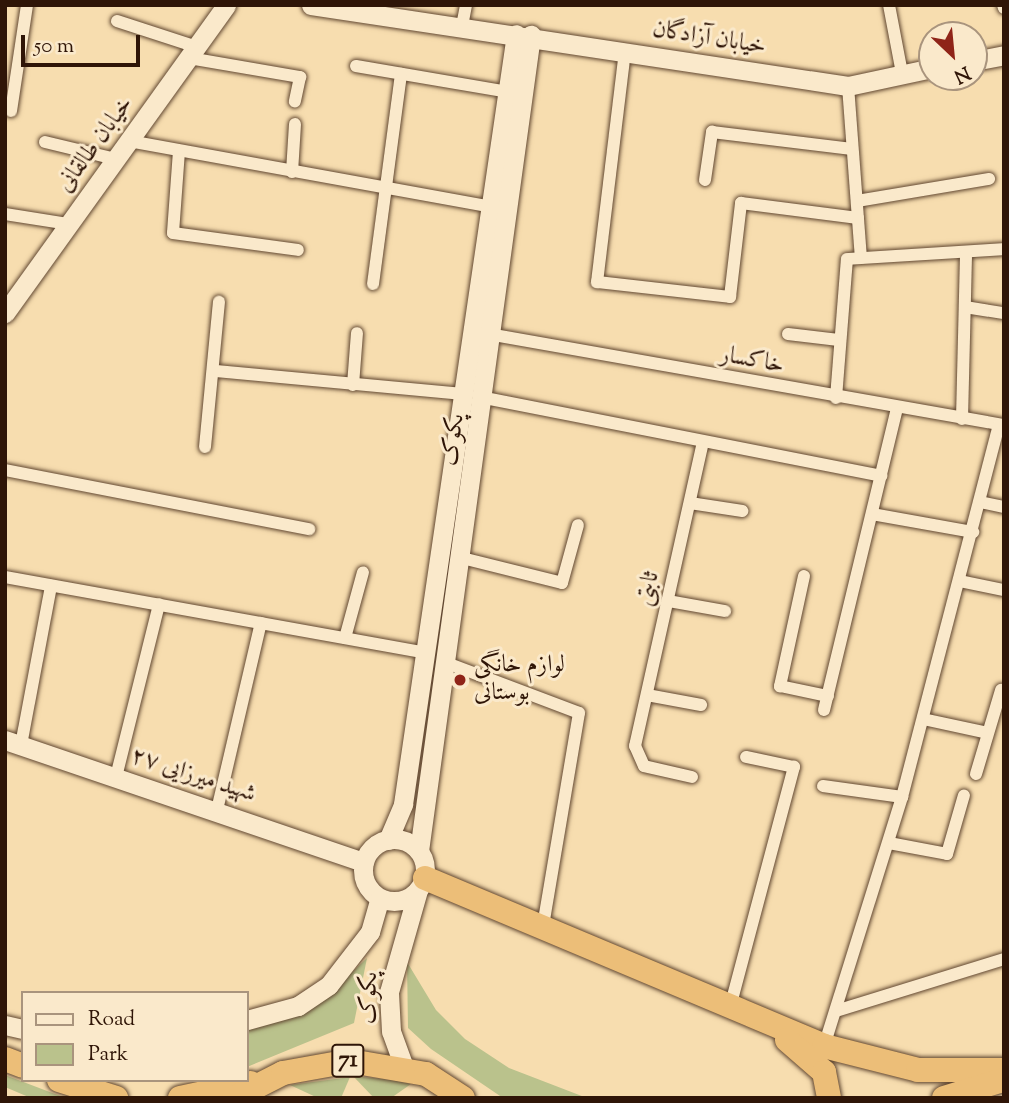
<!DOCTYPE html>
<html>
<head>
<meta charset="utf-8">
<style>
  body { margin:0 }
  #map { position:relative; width:1009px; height:1103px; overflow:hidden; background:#f7ddaf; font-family:"Sorts Mill Goudy",Amiri,serif }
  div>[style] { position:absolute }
  .green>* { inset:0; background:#bac28c }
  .roads { filter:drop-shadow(0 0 2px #614731) drop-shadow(0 0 2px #614731) }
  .street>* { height:12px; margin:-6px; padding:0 6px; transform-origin:6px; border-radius:6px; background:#fae9cb }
  .secondary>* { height:19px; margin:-9.5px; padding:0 9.5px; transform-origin:9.5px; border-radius:9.5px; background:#fae9cb }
  .secondary>.ring { margin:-9.5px; padding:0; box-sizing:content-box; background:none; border:19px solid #fae9cb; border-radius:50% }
  .highway>* { height:24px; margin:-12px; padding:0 12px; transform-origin:12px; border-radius:12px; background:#ecbe78 }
  .dots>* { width:19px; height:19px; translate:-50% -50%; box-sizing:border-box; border:4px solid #fae9cb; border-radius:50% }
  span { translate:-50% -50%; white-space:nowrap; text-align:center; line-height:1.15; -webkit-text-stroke:6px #fae9cb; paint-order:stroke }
  .shield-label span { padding:2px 5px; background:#fae9cb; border:2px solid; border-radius:5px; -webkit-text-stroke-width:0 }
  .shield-label { font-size:23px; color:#2f1507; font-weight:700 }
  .street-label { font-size:24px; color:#2f1507 }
  .poi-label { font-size:24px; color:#2f1507 }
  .left { translate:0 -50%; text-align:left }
  .frame { position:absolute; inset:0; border:7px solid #2f1507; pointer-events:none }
  .legend { position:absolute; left:21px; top:991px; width:228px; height:91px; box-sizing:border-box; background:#fae9cb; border:2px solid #a9947d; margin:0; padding:9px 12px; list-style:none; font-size:21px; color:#2f1507 }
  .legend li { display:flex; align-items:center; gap:14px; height:35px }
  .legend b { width:35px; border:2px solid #a9947d }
  .north { position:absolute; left:918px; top:21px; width:70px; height:70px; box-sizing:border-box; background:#fae9cb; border:2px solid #a9947d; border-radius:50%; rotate:154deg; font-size:19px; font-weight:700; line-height:28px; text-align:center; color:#2f1507 }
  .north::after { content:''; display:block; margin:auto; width:24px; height:32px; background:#8f2418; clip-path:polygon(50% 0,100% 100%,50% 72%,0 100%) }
  .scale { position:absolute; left:21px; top:35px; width:119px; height:32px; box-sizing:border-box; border:4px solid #2f1507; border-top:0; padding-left:9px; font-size:21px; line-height:24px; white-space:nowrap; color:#2f1507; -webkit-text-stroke:5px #fae9cb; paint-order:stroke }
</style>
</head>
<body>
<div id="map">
  <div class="green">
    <i style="clip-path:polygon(367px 958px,354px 1023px,247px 1067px,247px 1028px,326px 997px)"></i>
    <i style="clip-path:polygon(407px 962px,436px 1010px,465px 1039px,509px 1068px,587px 1098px,503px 1098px,431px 1049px,408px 1028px)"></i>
    <i style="clip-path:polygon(5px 1075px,55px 1094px,67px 1098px,31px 1098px,5px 1087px)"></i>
    <i style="clip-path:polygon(353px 1076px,393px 1080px,411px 1084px,391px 1098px,374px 1098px)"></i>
    <i style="clip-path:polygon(350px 1077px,341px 1098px,318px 1098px,290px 1085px)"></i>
  </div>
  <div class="roads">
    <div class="street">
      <i style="left:889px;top:5px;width:69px;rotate:79.2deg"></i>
      <i style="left:1003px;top:5px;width:3px;rotate:72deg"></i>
      <i style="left:117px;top:21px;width:84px;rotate:18deg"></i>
      <i style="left:462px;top:26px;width:21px;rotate:-79deg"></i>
      <i style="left:625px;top:51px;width:233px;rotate:96.9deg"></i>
      <i style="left:597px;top:282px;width:134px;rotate:6.4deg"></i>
      <i style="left:730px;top:297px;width:95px;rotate:-83.3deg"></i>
      <i style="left:741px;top:203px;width:118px;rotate:7.3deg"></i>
      <i style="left:189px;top:58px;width:113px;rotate:9.7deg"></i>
      <i style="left:300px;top:77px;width:25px;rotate:102deg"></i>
      <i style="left:356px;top:66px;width:154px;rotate:9.7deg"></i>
      <i style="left:848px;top:86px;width:172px;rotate:85.7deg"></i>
      <i style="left:11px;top:111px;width:107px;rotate:-81.4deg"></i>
      <i style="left:129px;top:141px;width:370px;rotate:10.3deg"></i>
      <i style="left:45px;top:142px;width:73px;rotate:13.5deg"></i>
      <i style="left:179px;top:151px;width:82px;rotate:94.2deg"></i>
      <i style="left:173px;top:233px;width:126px;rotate:7.7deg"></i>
      <i style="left:292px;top:172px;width:48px;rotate:-86.4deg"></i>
      <i style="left:705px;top:180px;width:49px;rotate:-81.7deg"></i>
      <i style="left:712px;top:132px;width:141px;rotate:6.9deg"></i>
      <i style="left:857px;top:201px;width:134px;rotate:-9.5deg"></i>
      <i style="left:5px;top:214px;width:65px;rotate:8.9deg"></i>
      <i style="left:373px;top:284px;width:212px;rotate:-82.4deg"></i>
      <i style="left:965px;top:307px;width:39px;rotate:9deg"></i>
      <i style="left:788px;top:334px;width:51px;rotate:6.7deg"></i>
      <i style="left:494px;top:335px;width:518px;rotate:10.01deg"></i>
      <i style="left:216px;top:371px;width:251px;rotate:5.3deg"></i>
      <i style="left:353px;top:385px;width:52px;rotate:-85.6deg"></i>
      <i style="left:485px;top:398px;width:404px;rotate:11.1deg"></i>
      <i style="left:836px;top:398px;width:139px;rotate:-85.5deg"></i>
      <i style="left:847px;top:259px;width:157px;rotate:-3.6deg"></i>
      <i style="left:962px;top:419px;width:166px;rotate:-88.6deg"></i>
      <i style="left:205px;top:447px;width:146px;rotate:-84.5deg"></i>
      <i style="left:5px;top:470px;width:310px;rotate:11deg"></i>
      <i style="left:980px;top:502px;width:25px;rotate:12deg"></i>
      <i style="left:690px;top:503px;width:53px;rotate:8.7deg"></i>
      <i style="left:872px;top:514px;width:103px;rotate:10.1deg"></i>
      <i style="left:462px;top:558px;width:103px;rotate:14deg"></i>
      <i style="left:562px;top:583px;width:60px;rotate:-74.6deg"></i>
      <i style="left:804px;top:576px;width:113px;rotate:102.3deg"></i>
      <i style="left:780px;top:686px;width:49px;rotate:11.8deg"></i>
      <i style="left:5px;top:577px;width:428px;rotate:10.2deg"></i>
      <i style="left:960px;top:581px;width:45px;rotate:11.6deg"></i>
      <i style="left:668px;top:601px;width:58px;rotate:10deg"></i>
      <i style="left:345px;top:638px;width:68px;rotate:-74.7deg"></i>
      <i style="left:447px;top:663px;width:141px;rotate:20.7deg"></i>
      <i style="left:579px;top:713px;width:216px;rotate:99.6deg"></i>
      <i style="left:647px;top:695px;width:55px;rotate:10.5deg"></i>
      <i style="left:824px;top:710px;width:310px;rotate:-76.4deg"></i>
      <i style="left:923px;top:719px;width:66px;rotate:12.2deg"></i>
      <i style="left:21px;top:745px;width:162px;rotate:-79.3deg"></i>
      <i style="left:976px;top:774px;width:88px;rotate:-73.4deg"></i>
      <i style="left:116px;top:777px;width:178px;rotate:-76deg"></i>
      <i style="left:692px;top:777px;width:49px;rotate:-167.1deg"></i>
      <i style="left:644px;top:766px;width:22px;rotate:-114deg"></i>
      <i style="left:635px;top:746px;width:312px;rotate:-77.4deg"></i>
      <i style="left:823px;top:786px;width:80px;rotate:7.9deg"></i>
      <i style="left:217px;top:810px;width:192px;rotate:-76.8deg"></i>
      <i style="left:889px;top:843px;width:59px;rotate:10.7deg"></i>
      <i style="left:947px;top:854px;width:61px;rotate:-73.9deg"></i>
      <i style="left:729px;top:1011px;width:253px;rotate:-75.1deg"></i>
      <i style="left:794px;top:767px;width:49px;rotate:-168.2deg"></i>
      <i style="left:836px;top:1011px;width:176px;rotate:-17.2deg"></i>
      <i style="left:824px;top:1046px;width:261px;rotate:-72.6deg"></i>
      <i style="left:902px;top:797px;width:384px;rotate:-75.4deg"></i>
    </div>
    <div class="secondary">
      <i style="left:311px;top:5px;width:543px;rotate:8.58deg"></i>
      <i style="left:848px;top:86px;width:86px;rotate:-12.1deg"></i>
      <i style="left:974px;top:61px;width:31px;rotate:-11deg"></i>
      <i style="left:5px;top:313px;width:379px;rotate:-54.3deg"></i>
      <i style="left:5px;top:740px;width:379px;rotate:18.8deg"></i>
      <i class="ring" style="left:363px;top:839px;width:43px;height:43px"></i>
      <i style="left:388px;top:840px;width:39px;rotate:-67deg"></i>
      <i style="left:403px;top:804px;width:778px;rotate:-81.65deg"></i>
      <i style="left:419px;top:851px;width:824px;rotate:-82.18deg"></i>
      <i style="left:247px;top:1020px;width:53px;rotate:-15.4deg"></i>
      <i style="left:298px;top:1006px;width:37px;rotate:-34deg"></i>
      <i style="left:329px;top:985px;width:67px;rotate:-52.3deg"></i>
      <i style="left:370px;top:932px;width:35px;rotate:-74deg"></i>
      <i style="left:5px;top:1025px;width:18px;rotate:13deg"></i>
      <i style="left:404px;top:1067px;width:38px;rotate:-110deg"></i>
      <i style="left:391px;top:1031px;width:39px;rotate:-93deg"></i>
      <i style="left:389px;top:992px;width:106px;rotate:-74.1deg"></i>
    </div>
    <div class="highway">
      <i style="left:425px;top:878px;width:433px;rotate:22.8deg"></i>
      <i style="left:824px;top:1046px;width:97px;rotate:14.3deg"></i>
      <i style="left:918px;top:1070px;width:86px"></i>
      <i style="left:787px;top:1040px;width:49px;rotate:40.9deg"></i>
      <i style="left:824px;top:1072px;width:26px;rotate:79deg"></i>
      <i style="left:5px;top:1059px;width:19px;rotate:21deg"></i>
      <i style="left:59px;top:1080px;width:60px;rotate:17.5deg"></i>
      <i style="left:180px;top:1098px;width:72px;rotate:-12.1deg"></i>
      <i style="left:234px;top:1098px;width:55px;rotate:-27deg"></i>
      <i style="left:283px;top:1073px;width:68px;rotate:-10.2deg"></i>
      <i style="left:350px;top:1061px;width:77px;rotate:9.7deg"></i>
      <i style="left:426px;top:1074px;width:44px;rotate:33deg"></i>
      <i style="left:944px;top:1098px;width:59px;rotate:-16.9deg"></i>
    </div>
  </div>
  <div class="dots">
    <i style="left:460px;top:680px;background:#8f2418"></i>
  </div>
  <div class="shield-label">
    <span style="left:348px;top:1061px">71</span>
  </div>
  <div class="street-label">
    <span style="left:709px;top:39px;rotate:9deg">خیابان آزادگان</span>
    <span style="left:96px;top:145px;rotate:-54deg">خیابان طالقانی</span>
    <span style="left:752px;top:361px;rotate:10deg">خاکسار</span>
    <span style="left:454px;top:440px;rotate:-82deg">پکوک</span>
    <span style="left:649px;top:589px;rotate:-77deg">ثابتی</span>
    <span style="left:193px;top:776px;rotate:18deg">شهید میرزایی ۲۷</span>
    <span style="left:370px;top:998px;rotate:-88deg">پکوک</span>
  </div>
  <div class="poi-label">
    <span class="left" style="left:474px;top:680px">لوازم خانگی<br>بوستانی</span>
  </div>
  <div class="frame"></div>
  <ul class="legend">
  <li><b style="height:9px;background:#fae9cb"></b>Road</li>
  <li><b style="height:19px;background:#bac28c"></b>Park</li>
  </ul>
  <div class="north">N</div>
  <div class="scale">50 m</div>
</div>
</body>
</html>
